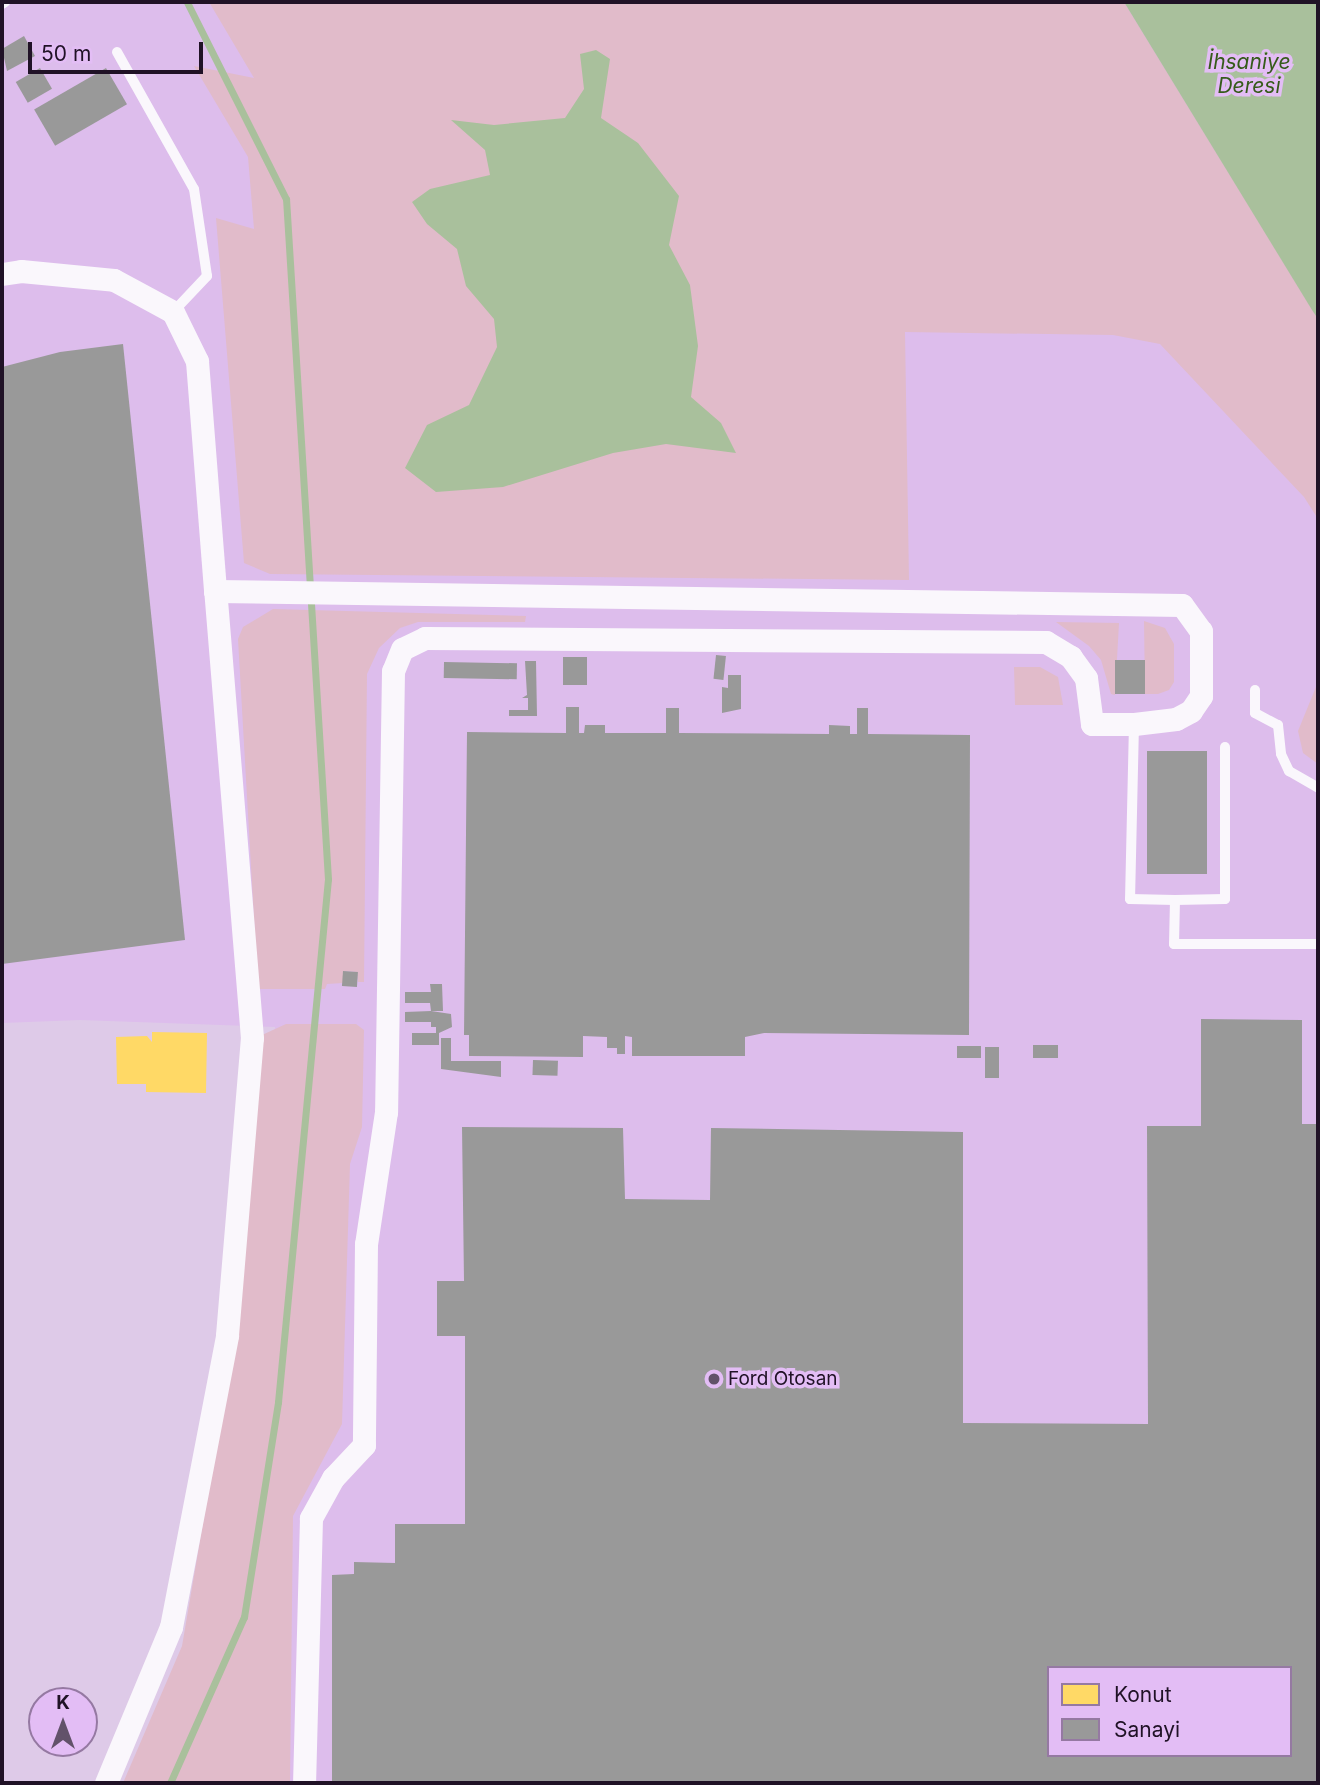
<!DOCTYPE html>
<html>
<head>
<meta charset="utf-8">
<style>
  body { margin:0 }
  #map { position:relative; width:1320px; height:1785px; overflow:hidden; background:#decae8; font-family:Inter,sans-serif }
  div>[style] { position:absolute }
  .built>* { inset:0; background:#ddbdec }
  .green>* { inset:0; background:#e1bbca }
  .water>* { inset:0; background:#a9c09c }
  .homes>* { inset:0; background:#ffd966 }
  .industry>* { inset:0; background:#999; transform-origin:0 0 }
  .stream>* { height:7px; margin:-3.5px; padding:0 3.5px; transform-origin:3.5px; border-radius:3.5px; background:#a9c09c }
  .service>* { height:10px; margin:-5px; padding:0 5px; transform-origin:5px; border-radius:5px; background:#faf7fc }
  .minor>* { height:23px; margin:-11.5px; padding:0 11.5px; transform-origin:11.5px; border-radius:11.5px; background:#faf7fc }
  .dots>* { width:19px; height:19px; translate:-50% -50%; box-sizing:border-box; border:4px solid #e3bdf5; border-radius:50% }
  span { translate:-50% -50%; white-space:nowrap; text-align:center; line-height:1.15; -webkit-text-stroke:7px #e3bdf5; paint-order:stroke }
  .poi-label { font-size:19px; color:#201226 }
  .left { translate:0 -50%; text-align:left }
  .water-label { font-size:21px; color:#355b1a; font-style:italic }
  .frame { position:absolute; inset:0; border:4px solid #201226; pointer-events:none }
  .legend { position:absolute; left:1047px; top:1666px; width:245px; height:91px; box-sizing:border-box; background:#e3bdf5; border:2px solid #9579a2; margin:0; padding:9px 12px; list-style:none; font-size:21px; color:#201226 }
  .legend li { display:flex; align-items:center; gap:14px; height:35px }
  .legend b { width:35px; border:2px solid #9579a2 }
  .north { position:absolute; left:28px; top:1687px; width:70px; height:70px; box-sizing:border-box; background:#e3bdf5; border:2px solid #9579a2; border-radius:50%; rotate:0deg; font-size:19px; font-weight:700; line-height:28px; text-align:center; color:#201226 }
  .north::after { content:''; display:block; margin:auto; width:24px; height:32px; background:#62526a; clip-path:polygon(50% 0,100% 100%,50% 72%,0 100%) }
  .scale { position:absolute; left:28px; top:42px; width:175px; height:32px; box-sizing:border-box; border:4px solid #201226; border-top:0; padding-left:9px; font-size:21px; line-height:24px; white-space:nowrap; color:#201226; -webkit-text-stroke:5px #e3bdf5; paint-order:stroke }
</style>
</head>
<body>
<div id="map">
  <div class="built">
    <i style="clip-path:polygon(evenodd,2px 2px,1318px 2px,1318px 1783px,131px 1783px,190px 1650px,263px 1160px,275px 1027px,80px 1020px,2px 1023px,2px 2px,1049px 1668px,1290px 1668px,1290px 1755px,1049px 1755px,1049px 1668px)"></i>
  </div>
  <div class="green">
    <i style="clip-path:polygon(209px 2px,1124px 2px,1318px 319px,1318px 519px,1304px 497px,1160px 344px,1113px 335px,905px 332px,909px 580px,270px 574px,244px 563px,216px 218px,254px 229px,248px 157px,194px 66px,254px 78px)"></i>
    <i style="clip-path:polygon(273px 609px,526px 616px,525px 622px,418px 622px,400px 628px,379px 648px,367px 674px,364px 982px,358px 982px,357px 972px,344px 971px,343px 983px,327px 984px,325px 989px,258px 989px,238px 639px,243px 627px)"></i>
    <i style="clip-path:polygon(1144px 621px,1165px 628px,1174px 644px,1174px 682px,1169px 690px,1158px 694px,1145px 694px)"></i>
    <i style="clip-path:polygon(1056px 622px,1119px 623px,1115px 695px,1111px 694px,1101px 660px,1089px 646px)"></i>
    <i style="clip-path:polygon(1014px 667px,1040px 667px,1058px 677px,1063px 705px,1015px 705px)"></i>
    <i style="clip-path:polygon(1318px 682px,1318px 764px,1303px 753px,1298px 731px)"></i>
    <i style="clip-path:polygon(286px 1024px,356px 1024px,364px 1030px,362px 1127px,350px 1164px,342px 1424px,293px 1516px,290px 1783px,123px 1783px,182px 1646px,238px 1318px,262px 1035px)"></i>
  </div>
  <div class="water">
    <i style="clip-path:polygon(1124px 2px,1318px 2px,1318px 319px,1312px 310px)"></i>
    <i style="clip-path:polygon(596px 50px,610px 59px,601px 118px,638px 143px,679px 196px,669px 245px,690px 285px,698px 346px,691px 397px,721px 423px,736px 453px,666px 444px,613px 453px,503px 487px,436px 492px,405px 468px,427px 425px,469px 405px,497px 347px,494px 319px,466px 286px,457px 249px,427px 224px,412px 202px,430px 189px,490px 175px,485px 150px,451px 120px,494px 125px,565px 118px,584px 89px,580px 54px)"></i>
  </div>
  <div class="homes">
    <i style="clip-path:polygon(152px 1032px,207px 1033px,206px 1093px,146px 1092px,146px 1084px,117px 1084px,116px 1037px,147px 1036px,152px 1042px)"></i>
  </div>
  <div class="industry">
    <i style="clip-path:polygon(24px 36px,35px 56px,7px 71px,2px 49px)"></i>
    <i style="left:40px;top:68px;width:24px;height:28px;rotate:60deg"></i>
    <i style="left:106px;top:68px;width:42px;height:83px;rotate:60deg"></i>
    <i style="clip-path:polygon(123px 344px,185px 940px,2px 964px,2px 367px,60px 352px)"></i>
    <i style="left:716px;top:655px;width:10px;height:24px;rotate:6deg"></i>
    <i style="left:563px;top:657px;width:24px;height:28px"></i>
    <i style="left:1145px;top:660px;width:34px;height:30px;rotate:90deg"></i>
    <i style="clip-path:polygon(525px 661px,536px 661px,537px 716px,509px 716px,509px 710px,528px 710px,528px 698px,522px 698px,527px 695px)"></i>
    <i style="left:444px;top:662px;width:73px;height:16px;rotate:1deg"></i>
    <i style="clip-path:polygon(728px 675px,741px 675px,741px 709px,722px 713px,722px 687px,728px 688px)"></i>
    <i style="clip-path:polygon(566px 707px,579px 707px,579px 733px,584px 733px,585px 725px,605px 725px,605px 733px,666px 733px,666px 708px,679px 708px,679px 733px,829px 734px,829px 725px,850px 726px,850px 734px,857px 734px,857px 708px,868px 708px,868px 734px,970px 735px,969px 1035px,764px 1033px,745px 1037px,745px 1056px,632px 1056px,632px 1037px,625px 1036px,625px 1054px,617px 1054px,617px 1048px,607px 1048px,607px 1037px,583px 1036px,583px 1057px,469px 1056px,469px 1035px,464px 1035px,467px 732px,566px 733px)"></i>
    <i style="left:1147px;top:751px;width:60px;height:123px"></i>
    <i style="left:343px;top:971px;width:15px;height:15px;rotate:4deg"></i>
    <i style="clip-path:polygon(430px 984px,442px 984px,443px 1011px,431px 1011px,430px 1003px,405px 1003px,405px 992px,431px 992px)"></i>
    <i style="clip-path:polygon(431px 1011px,451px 1014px,452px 1027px,439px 1033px,439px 1045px,412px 1045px,412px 1033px,436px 1033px,436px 1027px,431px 1027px,431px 1022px,405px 1022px,405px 1012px)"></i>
    <i style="clip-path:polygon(evenodd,1201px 1019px,1302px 1020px,1302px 1124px,1318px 1124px,1318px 1783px,332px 1783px,332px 1575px,354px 1574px,354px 1562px,395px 1563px,395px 1524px,465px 1524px,465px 1336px,437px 1336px,437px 1281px,464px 1281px,462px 1127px,623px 1128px,625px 1199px,710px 1200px,711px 1128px,963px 1132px,963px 1423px,1148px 1424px,1147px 1126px,1201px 1126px,1201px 1019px,1049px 1668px,1290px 1668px,1290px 1755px,1049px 1755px,1049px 1668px)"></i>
    <i style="clip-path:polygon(441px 1038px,451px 1038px,451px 1061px,501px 1061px,501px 1077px,441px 1069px)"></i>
    <i style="left:1058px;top:1045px;width:13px;height:25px;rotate:90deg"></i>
    <i style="left:957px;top:1046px;width:24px;height:12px"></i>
    <i style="left:985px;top:1047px;width:14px;height:31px"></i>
    <i style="left:533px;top:1060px;width:25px;height:15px;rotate:2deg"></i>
  </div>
  <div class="stream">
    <i style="left:170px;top:1783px;width:182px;rotate:-66deg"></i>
    <i style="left:244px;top:1617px;width:218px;rotate:-81deg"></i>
    <i style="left:278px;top:1402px;width:525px;rotate:-84.54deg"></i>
    <i style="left:328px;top:879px;width:681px;rotate:-93.53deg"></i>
    <i style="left:286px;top:199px;width:220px;rotate:-116.7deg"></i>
  </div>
  <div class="service">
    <i style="left:2px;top:4px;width:4px;rotate:-34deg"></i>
    <i style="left:117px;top:52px;width:157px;rotate:60.7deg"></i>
    <i style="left:194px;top:189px;width:88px;rotate:81.5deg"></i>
    <i style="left:207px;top:276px;width:50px;rotate:133.4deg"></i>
    <i style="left:1255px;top:690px;width:23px;rotate:90deg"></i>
    <i style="left:1255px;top:713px;width:26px;rotate:28deg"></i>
    <i style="left:1278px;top:725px;width:29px;rotate:84deg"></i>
    <i style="left:1281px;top:754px;width:19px;rotate:65deg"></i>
    <i style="left:1289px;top:771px;width:34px;rotate:30deg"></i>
    <i style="left:1134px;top:724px;width:175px;rotate:91.3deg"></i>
    <i style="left:1130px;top:899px;width:45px;rotate:1.3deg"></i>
    <i style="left:1225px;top:747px;width:152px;rotate:90deg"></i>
    <i style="left:1225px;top:899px;width:50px;rotate:178.9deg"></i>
    <i style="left:1175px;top:900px;width:44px;rotate:91.3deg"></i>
    <i style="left:1174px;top:944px;width:144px"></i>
  </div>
  <div class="minor">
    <i style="left:2px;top:274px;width:19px;rotate:-9deg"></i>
    <i style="left:21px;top:271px;width:93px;rotate:5.5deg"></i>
    <i style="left:114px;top:280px;width:67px;rotate:28.5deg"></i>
    <i style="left:173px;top:312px;width:55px;rotate:63.9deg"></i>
    <i style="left:197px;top:361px;width:231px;rotate:85.5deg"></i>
    <i style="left:106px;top:1783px;width:169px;rotate:-67.4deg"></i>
    <i style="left:171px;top:1627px;width:297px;rotate:-79.1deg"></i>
    <i style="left:227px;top:1335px;width:298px;rotate:-85.2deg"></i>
    <i style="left:252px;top:1038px;width:449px;rotate:-94.7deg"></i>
    <i style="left:215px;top:591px;width:967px;rotate:0.83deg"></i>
    <i style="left:1182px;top:605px;width:32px;rotate:54deg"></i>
    <i style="left:1201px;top:631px;width:65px;rotate:90deg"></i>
    <i style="left:1201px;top:696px;width:18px;rotate:124deg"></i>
    <i style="left:1191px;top:711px;width:17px;rotate:152deg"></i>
    <i style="left:1176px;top:719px;width:42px;rotate:173.2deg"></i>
    <i style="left:1134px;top:724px;width:42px;rotate:180deg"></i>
    <i style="left:1092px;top:724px;width:46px;rotate:-97.4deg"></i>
    <i style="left:1086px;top:678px;width:26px;rotate:-126deg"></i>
    <i style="left:1071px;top:657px;width:29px;rotate:-149deg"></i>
    <i style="left:1046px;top:642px;width:621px;rotate:-179.63deg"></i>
    <i style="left:425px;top:638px;width:25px;rotate:154deg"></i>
    <i style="left:402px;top:649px;width:24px;rotate:112deg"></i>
    <i style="left:393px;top:671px;width:441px;rotate:90.9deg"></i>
    <i style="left:386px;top:1112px;width:134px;rotate:98.6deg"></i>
    <i style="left:366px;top:1244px;width:201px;rotate:90.6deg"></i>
    <i style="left:364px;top:1445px;width:45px;rotate:133.2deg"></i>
    <i style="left:333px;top:1478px;width:46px;rotate:118.8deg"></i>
    <i style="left:311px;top:1518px;width:265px;rotate:91.5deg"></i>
  </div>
  <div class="dots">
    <i style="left:714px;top:1379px;background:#62526a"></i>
  </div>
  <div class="poi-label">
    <span class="left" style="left:728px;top:1379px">Ford Otosan</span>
  </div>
  <div class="water-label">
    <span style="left:1249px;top:74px">İhsaniye<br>Deresi</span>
  </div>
  <div class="frame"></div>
  <ul class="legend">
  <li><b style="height:19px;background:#ffd966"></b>Konut</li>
  <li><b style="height:19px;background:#999"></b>Sanayi</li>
  </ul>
  <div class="north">K</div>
  <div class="scale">50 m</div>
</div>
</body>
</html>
